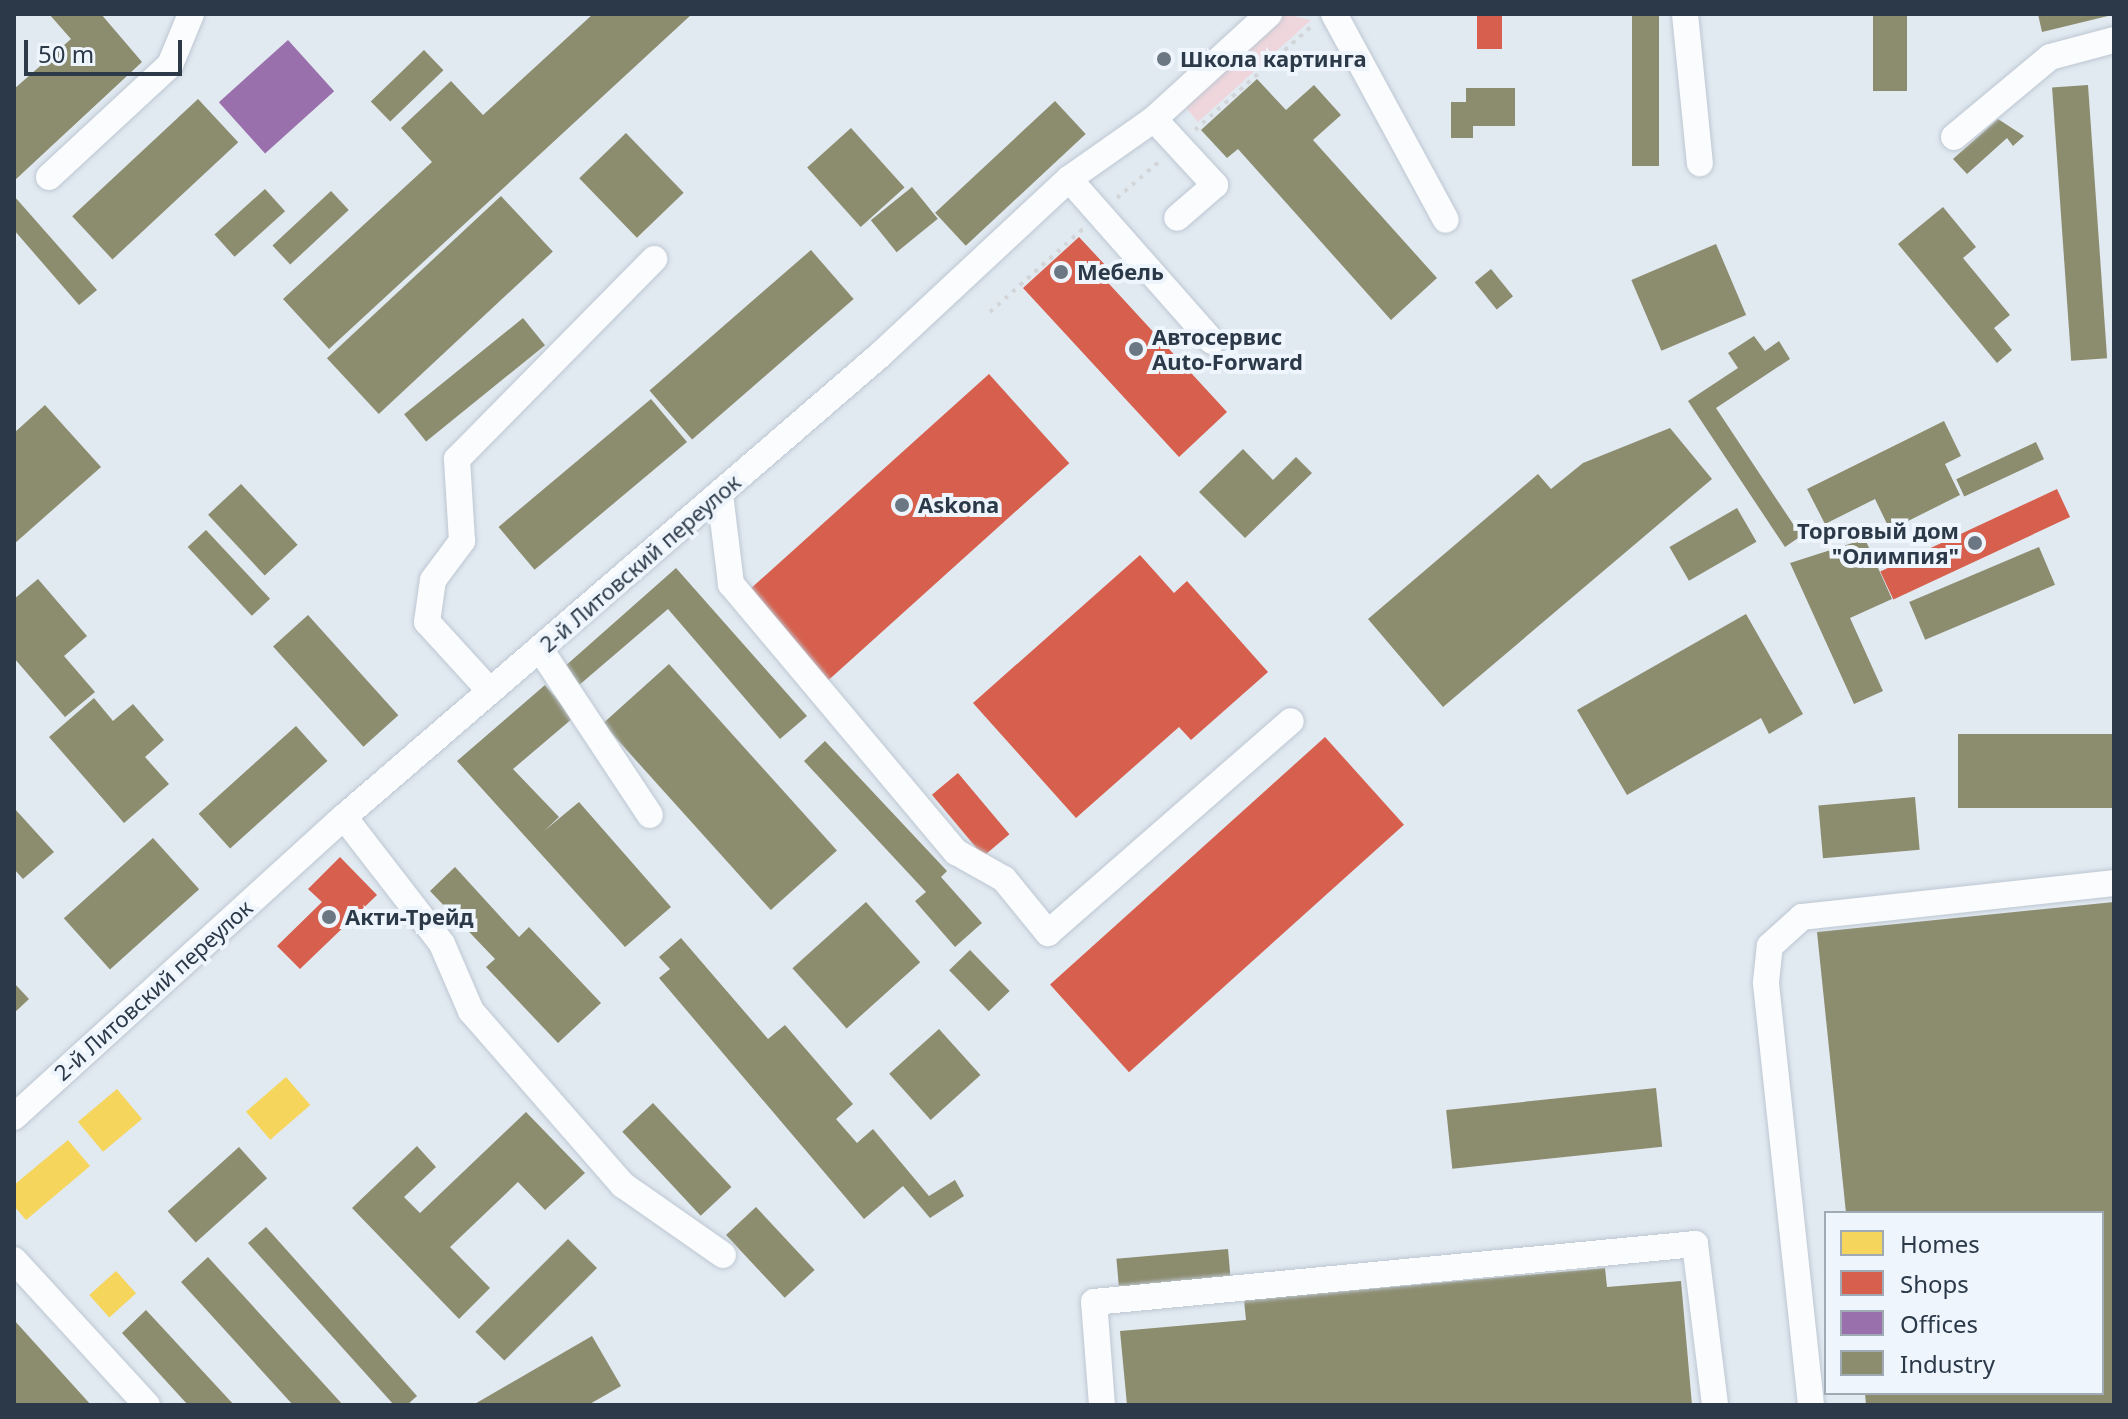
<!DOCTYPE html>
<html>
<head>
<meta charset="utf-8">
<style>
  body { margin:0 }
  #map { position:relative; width:2128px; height:1419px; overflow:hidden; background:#e1e9f1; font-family:"Noto Sans",sans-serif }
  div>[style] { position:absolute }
  .green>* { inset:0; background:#efd6dc }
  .homes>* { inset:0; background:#f6d55c; transform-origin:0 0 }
  .shops>* { inset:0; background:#d6604d; transform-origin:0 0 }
  .offices>* { inset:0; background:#9970ab; transform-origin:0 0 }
  .industry>* { inset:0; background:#8c8c6e; transform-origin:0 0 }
  .path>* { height:4px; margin-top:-2px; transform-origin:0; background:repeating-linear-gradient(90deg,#d3d6d9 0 4px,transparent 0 10px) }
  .roads { filter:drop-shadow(0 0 2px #bdc7d2) drop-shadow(0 0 2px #bdc7d2) }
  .minor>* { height:26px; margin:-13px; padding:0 13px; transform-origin:13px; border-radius:13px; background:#fafcfd }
  .dots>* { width:22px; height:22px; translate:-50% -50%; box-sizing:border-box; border:4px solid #eef5fd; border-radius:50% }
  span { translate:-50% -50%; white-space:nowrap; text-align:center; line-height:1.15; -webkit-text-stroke:8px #eef5fd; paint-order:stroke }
  .poi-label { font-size:22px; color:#2b3948; font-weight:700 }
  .left { translate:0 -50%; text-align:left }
  .right { translate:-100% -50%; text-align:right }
  .street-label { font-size:22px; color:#2b3948 }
  .frame { position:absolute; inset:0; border:16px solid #2b3948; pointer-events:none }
  .legend { position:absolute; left:1824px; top:1211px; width:280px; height:184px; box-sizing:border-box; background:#eef5fd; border:2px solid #a0aab5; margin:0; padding:10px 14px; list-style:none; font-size:24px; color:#2b3948 }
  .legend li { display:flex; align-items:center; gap:16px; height:40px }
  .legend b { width:40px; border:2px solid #a0aab5 }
  .scale { position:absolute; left:24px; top:40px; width:158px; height:36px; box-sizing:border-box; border:4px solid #2b3948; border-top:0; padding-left:10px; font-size:24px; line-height:28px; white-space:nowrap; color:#2b3948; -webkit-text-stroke:6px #eef5fd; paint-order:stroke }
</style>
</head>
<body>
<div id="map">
  <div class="green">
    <i style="clip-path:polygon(1284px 14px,1311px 20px,1198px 122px,1183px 104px)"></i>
  </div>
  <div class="homes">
    <i style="left:286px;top:1077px;width:37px;height:53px;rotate:49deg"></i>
    <i style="left:117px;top:1089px;width:39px;height:51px;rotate:50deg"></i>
    <i style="clip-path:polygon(68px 1140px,90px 1166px,26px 1220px,14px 1206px,14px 1185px)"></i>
    <i style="left:116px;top:1271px;width:30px;height:36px;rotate:48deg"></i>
  </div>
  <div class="shops">
    <i style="left:1477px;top:14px;width:25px;height:35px"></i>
    <i style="clip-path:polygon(1079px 237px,1107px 267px,1100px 274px,1227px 412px,1179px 457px,1023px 288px)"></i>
    <i style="left:989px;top:374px;width:120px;height:328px;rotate:48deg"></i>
    <i style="left:2057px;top:489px;width:31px;height:195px;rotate:65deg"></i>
    <i style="clip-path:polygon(1140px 555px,1174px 593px,1187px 581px,1268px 672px,1191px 740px,1179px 727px,1076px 818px,973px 703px)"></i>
    <i style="left:1325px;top:737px;width:118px;height:370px;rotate:48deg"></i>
    <i style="left:958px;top:773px;width:80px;height:34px;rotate:50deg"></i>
    <i style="clip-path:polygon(340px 857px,377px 895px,300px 969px,277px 946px,322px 902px,308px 889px)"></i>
  </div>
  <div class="offices">
    <i style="left:288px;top:40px;width:69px;height:93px;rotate:48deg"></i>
  </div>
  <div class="industry">
    <i style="clip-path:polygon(49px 14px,101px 14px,142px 62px,14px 181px,14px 89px,71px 39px)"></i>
    <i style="clip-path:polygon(593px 14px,692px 14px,329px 349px,283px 299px,432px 162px,401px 128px,451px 81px,483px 115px)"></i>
    <i style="left:1632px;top:14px;width:27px;height:152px"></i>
    <i style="left:1873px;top:14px;width:34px;height:77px"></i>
    <i style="clip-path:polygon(2038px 14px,2112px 14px,2112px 15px,2042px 32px)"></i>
    <i style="left:424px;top:50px;width:28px;height:74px;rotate:46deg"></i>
    <i style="clip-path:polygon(1257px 79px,1286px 110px,1314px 85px,1341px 115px,1313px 140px,1437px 278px,1391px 320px,1238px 149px,1227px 158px,1201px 130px)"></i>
    <i style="left:2088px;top:85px;width:274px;height:36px;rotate:86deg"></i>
    <i style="clip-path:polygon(1466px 88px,1515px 88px,1515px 126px,1473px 126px,1473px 138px,1451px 138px,1451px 102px,1466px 102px)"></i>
    <i style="left:198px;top:99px;width:59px;height:172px;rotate:47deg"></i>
    <i style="left:1055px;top:101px;width:45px;height:164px;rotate:47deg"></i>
    <i style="clip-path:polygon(1998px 119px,2024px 136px,2013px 146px,2007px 138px,1967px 174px,1953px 159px)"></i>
    <i style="left:851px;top:128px;width:80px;height:59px;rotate:48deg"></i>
    <i style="left:626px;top:133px;width:83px;height:65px;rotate:46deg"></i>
    <i style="left:912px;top:187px;width:41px;height:53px;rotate:51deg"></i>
    <i style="left:265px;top:189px;width:30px;height:68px;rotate:48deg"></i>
    <i style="left:331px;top:191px;width:26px;height:80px;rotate:47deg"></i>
    <i style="clip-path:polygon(14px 196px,97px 290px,79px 305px,14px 230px)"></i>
    <i style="left:501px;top:196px;width:76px;height:238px;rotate:47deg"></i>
    <i style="clip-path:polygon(1943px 207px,1976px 247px,1963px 258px,2010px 315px,1994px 328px,2012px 350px,1997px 363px,1898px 244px)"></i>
    <i style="left:1716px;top:244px;width:77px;height:92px;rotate:67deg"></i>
    <i style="left:811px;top:250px;width:65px;height:214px;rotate:49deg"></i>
    <i style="left:1491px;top:269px;width:35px;height:21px;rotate:51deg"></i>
    <i style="left:523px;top:318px;width:35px;height:153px;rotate:51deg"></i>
    <i style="clip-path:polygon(1754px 336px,1765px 351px,1779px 341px,1790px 359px,1716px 408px,1801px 536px,1785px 547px,1688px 401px,1738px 368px,1728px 353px)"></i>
    <i style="left:651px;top:399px;width:56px;height:199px;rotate:50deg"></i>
    <i style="clip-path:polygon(45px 405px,101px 467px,14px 544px,14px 433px)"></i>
    <i style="clip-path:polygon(1944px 421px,1961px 456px,1945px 464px,1960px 495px,1890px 530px,1875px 499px,1825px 524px,1807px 489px)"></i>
    <i style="clip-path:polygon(1670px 428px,1712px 479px,1443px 707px,1368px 619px,1538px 474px,1551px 489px,1583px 463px)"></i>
    <i style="left:2036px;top:442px;width:19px;height:88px;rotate:65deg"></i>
    <i style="clip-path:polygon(1243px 449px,1273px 480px,1296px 457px,1312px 473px,1245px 538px,1199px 492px)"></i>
    <i style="left:241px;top:484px;width:83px;height:45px;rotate:47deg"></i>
    <i style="left:1737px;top:508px;width:39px;height:78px;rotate:60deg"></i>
    <i style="left:206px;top:530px;width:94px;height:25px;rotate:47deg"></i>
    <i style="clip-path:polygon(1865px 539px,1892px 599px,1850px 618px,1883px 691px,1854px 704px,1790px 563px)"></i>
    <i style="left:2039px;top:547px;width:41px;height:141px;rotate:67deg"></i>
    <i style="clip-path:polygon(676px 568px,807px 716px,780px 739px,668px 609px,578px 686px,563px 668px)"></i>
    <i style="clip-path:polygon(38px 579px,87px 636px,64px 656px,95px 692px,65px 717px,14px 658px,14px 599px)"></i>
    <i style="clip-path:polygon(1746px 614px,1803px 714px,1769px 734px,1761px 718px,1627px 795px,1577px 710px)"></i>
    <i style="left:308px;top:615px;width:135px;height:47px;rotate:48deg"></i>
    <i style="left:669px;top:664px;width:251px;height:89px;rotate:48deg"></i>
    <i style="clip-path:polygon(545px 685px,573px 718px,513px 769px,559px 817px,544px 831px,579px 802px,671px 907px,625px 947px,457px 761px)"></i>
    <i style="clip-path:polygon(94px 698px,113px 721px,133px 704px,164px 740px,145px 757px,169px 784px,124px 823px,49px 737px)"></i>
    <i style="left:296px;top:726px;width:47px;height:131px;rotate:48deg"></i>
    <i style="left:2114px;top:734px;width:74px;height:156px;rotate:90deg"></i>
    <i style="clip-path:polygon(825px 741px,947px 871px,941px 877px,982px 923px,955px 947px,915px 901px,926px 892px,804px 761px)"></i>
    <i style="left:1915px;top:797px;width:53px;height:97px;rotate:85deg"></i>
    <i style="clip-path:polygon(14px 808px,54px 852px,23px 879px,14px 869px)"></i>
    <i style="left:153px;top:838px;width:69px;height:120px;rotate:48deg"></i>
    <i style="clip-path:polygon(455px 867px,519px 937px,529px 927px,601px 1003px,558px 1043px,486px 967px,495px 959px,430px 891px)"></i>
    <i style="left:866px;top:902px;width:81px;height:99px;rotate:48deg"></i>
    <i style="clip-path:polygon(2114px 902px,2114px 1405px,1866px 1405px,1865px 1393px,2102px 1393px,2102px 1213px,1846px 1213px,1817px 932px)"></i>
    <i style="clip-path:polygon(681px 938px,768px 1039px,785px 1025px,853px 1104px,836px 1119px,857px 1143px,873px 1129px,929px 1196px,955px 1180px,964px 1196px,930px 1218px,903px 1186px,864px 1219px,659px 978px,670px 969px,659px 957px)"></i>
    <i style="left:970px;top:950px;width:57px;height:29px;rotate:46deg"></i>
    <i style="clip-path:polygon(14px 983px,29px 999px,14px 1013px)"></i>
    <i style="left:939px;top:1029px;width:62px;height:67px;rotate:48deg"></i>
    <i style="left:1656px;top:1088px;width:59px;height:211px;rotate:84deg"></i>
    <i style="left:653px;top:1103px;width:115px;height:42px;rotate:47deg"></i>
    <i style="clip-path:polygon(526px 1112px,585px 1173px,545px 1210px,518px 1182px,450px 1247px,490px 1288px,459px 1319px,352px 1208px,417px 1146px,436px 1167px,404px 1197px,420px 1213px)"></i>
    <i style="left:239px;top:1147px;width:42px;height:96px;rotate:48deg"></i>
    <i style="left:756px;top:1207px;width:86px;height:41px;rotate:47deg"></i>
    <i style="clip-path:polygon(266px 1227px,417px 1396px,407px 1405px,394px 1405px,248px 1243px)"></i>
    <i style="left:568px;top:1239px;width:41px;height:131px;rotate:45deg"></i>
    <i style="left:1228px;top:1249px;width:36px;height:112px;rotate:85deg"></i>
    <i style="clip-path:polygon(208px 1257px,343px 1405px,293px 1405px,181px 1282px)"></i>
    <i style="clip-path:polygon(1605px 1268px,1607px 1287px,1681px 1281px,1692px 1405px,1127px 1405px,1120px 1331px,1246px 1320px,1244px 1300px)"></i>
    <i style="clip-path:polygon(146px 1310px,234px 1405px,188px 1405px,122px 1333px)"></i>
    <i style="clip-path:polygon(14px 1320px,91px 1405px,14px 1405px)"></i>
    <i style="clip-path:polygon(592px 1336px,621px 1386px,588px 1405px,473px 1405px)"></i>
  </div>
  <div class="path">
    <i style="left:1195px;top:130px;width:159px;rotate:-41.7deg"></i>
    <i style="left:1117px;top:198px;width:60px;rotate:-40.9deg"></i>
    <i style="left:990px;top:312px;width:126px;rotate:-41.8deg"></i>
  </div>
  <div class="roads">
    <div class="minor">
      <i style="left:1334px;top:14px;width:234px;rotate:61.5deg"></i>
      <i style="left:1685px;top:14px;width:150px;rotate:84.3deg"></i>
      <i style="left:1154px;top:119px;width:90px;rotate:47.3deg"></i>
      <i style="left:1215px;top:185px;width:50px;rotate:139deg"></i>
      <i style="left:1954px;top:137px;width:125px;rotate:-39.8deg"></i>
      <i style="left:2050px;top:57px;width:66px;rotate:-14.9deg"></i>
      <i style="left:49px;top:177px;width:165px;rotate:-42.8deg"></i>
      <i style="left:170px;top:65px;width:55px;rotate:-67.6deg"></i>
      <i style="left:1069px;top:179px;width:216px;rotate:48.6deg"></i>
      <i style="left:720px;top:494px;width:91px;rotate:83deg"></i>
      <i style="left:731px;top:584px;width:350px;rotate:50deg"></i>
      <i style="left:956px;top:852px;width:55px;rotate:29.4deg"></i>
      <i style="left:1004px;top:879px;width:70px;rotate:50.8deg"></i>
      <i style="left:1048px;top:933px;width:322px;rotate:-41.1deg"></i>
      <i style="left:540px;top:649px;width:199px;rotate:56.5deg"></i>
      <i style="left:490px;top:691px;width:93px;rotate:-132.4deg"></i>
      <i style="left:427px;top:622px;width:42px;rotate:-81.9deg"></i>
      <i style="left:433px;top:580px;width:49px;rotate:-53.4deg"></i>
      <i style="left:462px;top:541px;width:82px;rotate:-93.5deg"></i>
      <i style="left:457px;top:459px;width:281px;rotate:-45.4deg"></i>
      <i style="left:344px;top:817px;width:160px;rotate:52.3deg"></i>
      <i style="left:442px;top:944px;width:73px;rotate:66.6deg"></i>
      <i style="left:471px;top:1011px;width:231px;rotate:48.9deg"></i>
      <i style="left:623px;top:1185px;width:122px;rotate:35deg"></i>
      <i style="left:14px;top:1117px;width:446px;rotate:-42.3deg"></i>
      <i style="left:344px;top:817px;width:708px;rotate:-40.76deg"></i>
      <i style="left:880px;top:355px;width:258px;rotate:-43deg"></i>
      <i style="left:1069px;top:179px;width:104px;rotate:-35.2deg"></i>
      <i style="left:1154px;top:119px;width:156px;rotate:-42.4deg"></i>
      <i style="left:14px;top:1260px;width:197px;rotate:47.5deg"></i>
      <i style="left:1102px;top:1405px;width:103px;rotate:-94.4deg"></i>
      <i style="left:1094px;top:1302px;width:604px;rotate:-5.51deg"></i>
      <i style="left:1695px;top:1244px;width:162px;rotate:82.9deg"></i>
      <i style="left:1811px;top:1405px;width:425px;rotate:-96.1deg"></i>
      <i style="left:1766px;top:982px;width:36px;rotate:-84deg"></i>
      <i style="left:1770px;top:946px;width:43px;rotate:-42.2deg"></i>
      <i style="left:1802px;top:917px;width:314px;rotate:-6.2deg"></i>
    </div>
  </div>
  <div class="dots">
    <i style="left:1164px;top:59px;background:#6b7783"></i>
    <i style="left:1061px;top:272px;background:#6b7783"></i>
    <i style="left:1136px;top:349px;background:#6b7783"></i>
    <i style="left:902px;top:505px;background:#6b7783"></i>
    <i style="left:1975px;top:543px;background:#6b7783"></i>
    <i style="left:329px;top:917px;background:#6b7783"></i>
  </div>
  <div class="poi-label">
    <span class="left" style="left:1180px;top:59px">Школа картинга</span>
    <span class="left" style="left:1077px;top:272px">Мебель</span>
    <span class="left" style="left:1152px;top:349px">Автосервис<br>Auto-Forward</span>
    <span class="left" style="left:918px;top:505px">Askona</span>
    <span class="right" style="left:1959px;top:543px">Торговый дом<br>"Олимпия"</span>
    <span class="left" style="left:345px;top:917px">Акти-Трейд</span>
  </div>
  <div class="street-label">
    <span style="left:640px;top:563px;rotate:-41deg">2-й Литовский переулок</span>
    <span style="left:153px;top:990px;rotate:-42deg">2-й Литовский переулок</span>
  </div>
  <div class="frame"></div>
  <ul class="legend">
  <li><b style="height:22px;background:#f6d55c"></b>Homes</li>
  <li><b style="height:22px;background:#d6604d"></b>Shops</li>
  <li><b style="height:22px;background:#9970ab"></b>Offices</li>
  <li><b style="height:22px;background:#8c8c6e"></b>Industry</li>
  </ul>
  <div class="scale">50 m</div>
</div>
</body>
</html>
